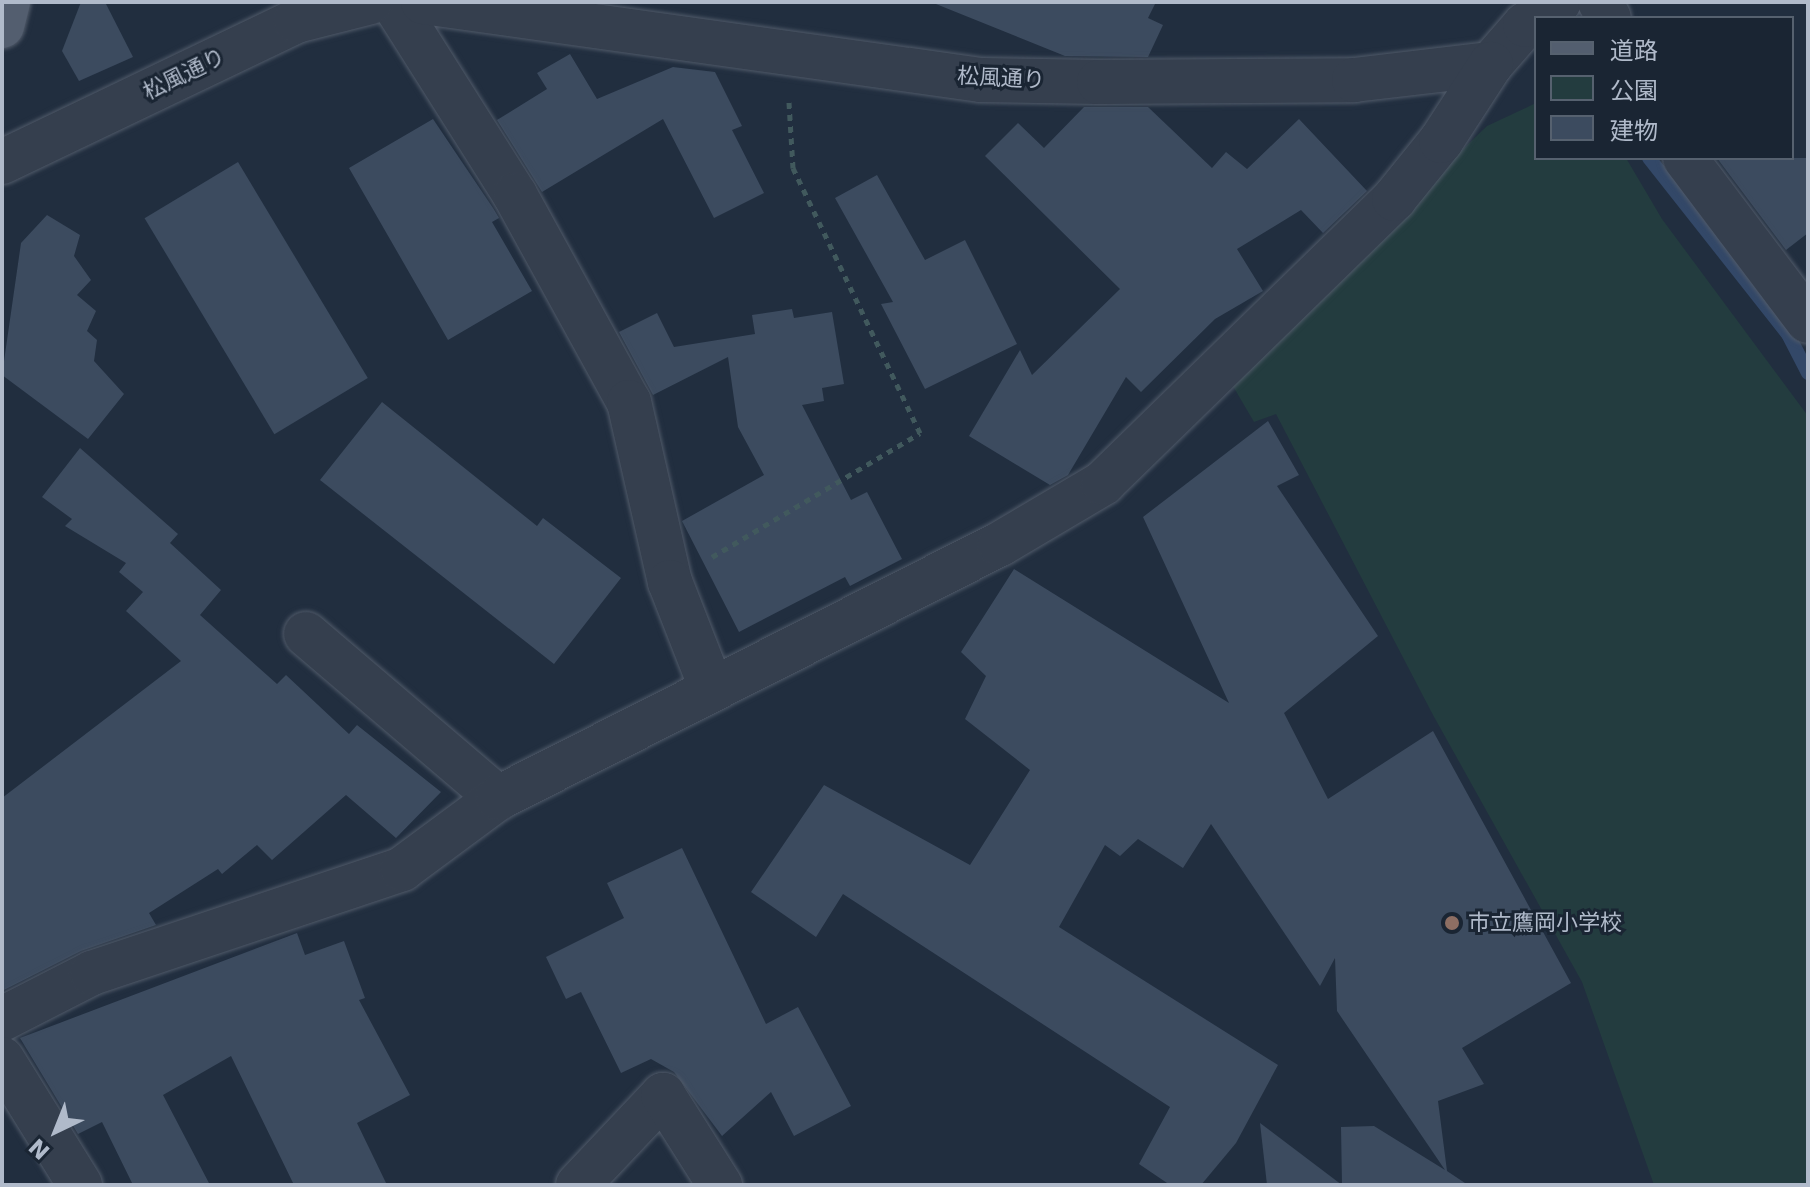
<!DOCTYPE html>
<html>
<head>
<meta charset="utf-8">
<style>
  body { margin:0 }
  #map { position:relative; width:1810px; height:1187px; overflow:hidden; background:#212e3f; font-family:"DejaVu Sans","Noto Sans JP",sans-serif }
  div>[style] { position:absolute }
  .green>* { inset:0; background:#233c3f }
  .stream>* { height:14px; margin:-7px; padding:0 7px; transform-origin:7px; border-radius:7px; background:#334868 }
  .building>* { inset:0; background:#3c4b5f; transform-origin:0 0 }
  .path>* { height:5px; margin-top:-2.5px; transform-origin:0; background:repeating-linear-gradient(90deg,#41595d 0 6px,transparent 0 12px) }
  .roads { filter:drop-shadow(0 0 2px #505a69) drop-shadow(0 0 2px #505a69) }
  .minor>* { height:44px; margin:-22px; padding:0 22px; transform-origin:22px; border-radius:22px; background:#353f4e }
  .major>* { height:44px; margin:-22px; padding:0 22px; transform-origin:22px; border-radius:22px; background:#535e6f }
  .dots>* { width:22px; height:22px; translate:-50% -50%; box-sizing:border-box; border:4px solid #1a2533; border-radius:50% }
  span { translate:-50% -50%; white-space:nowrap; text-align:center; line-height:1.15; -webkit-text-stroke:6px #1a2533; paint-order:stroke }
  .street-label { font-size:22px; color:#b0baca }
  .poi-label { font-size:22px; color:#b0baca }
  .left { translate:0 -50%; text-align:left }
  .frame { position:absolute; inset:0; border:4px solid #b0baca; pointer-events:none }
  .legend { position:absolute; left:1534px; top:16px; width:260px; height:144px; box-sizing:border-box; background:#1a2533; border:2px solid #56616f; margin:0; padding:10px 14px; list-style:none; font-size:24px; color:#b0baca }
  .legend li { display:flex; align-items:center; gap:16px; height:40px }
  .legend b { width:40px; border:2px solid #56616f }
  .north { position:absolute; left:16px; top:1091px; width:80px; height:80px; -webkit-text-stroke:6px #1a2533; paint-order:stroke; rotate:223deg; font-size:22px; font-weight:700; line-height:32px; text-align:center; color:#b0baca }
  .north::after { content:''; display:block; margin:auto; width:28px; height:36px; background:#b0baca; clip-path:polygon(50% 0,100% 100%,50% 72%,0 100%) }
</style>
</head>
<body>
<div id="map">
  <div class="green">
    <i style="clip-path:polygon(1536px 103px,1536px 158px,1626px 158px,1662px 219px,1808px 416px,1808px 1185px,1654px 1185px,1582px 982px,1433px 715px,1276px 414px,1254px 422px,1227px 376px,1487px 126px)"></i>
  </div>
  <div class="stream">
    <i style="left:1649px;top:158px;width:224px;rotate:51.7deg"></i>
    <i style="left:1788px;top:334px;width:44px;rotate:62.9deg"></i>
  </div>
  <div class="building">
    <i style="clip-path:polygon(81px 2px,105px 2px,133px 57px,79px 81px,62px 51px)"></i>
    <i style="clip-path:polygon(931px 2px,1156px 2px,1148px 18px,1163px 25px,1148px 57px,1065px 56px)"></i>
    <i style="clip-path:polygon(570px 54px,597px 99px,673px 67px,715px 72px,742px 126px,732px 130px,764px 193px,714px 218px,663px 119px,542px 192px,497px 120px,547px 89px,537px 73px)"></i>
    <i style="clip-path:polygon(1084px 107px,1148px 107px,1212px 168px,1226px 152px,1247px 169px,1299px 119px,1367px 191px,1323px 233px,1301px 210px,1237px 249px,1263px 291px,1215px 319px,1141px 392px,1126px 377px,1068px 475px,1050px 485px,969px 436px,1020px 350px,1032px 375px,1120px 289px,985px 156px,1018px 123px,1044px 148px)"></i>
    <i style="clip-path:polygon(433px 119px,493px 208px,499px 218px,492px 222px,532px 291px,448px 340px,349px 168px)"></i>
    <i style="clip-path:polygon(1717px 158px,1808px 158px,1808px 233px,1786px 250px)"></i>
    <i style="left:238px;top:162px;width:252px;height:109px;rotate:59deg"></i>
    <i style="clip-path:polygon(877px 175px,925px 260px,965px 240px,1017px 344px,925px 389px,881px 304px,893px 302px,835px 198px)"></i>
    <i style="clip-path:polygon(47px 215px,80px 235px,74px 256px,91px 280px,77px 295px,96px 311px,87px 331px,97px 340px,94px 361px,124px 394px,88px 439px,2px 375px,21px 243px)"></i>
    <i style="clip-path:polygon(792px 309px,794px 318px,832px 312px,844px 384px,822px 388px,824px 401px,802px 405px,851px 500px,867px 492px,902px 559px,850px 586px,845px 577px,739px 632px,682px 521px,764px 475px,738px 427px,728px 357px,653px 395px,619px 332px,657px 313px,674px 347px,755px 334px,752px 315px)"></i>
    <i style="clip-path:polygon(382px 402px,537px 526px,543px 518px,621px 578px,554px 664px,320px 480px)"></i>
    <i style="clip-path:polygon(1268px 421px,1299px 475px,1277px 486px,1378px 636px,1284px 713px,1328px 799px,1433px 731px,1571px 983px,1462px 1048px,1484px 1084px,1438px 1101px,1447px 1171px,1468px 1185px,1342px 1185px,1341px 1127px,1374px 1126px,1445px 1170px,1337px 1011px,1335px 958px,1320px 986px,1211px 824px,1183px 868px,1138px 839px,1120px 856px,1105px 845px,1059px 927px,1278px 1065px,1236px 1143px,1201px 1185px,1170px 1185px,1139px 1164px,1170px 1107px,843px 894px,816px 937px,751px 892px,824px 785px,970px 865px,1030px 770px,965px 719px,986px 676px,961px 652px,1014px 569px,1229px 703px,1143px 517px)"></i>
    <i style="clip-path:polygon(80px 448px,178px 534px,170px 543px,221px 590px,200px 615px,277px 684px,286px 675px,349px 734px,357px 725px,441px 792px,396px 838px,346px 795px,272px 860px,257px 845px,222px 874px,218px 869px,149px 913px,156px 925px,81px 951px,2px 991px,2px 798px,181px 661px,126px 611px,143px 592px,119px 572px,126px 563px,65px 526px,72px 519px,42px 497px)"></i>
    <i style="clip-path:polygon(682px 848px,766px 1024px,798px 1007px,851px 1106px,794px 1136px,771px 1092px,722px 1136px,674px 1072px,651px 1059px,621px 1073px,581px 992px,566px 999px,546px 957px,624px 918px,607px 883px)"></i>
    <i style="clip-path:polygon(297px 933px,305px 955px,344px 941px,365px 998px,359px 1000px,410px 1095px,357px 1123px,387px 1185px,294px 1185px,231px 1056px,163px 1095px,210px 1185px,133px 1185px,102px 1122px,78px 1134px,20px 1038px)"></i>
    <i style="clip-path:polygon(1260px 1123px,1342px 1185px,1267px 1185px)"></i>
  </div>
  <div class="path">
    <i style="left:712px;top:557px;width:242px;rotate:-30.8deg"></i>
    <i style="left:920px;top:433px;width:294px;rotate:-115.6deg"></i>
    <i style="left:793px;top:168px;width:66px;rotate:-93.5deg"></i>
  </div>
  <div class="roads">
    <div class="minor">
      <i style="left:393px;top:2px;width:228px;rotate:57.7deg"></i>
      <i style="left:515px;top:195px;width:236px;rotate:61.2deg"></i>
      <i style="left:629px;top:402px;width:185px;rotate:77.2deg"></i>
      <i style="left:670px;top:582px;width:113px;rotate:68.7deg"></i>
      <i style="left:423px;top:2px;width:563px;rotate:7.96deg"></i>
      <i style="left:981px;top:80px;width:118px;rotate:1deg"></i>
      <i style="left:1099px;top:82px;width:255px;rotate:-0.4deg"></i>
      <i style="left:1354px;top:80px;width:138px;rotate:-6.7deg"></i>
      <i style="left:1491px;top:64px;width:52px;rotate:-48.9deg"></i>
      <i style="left:1525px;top:25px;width:41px;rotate:-34.1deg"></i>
      <i style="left:1600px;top:2px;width:18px;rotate:61deg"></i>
      <i style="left:1685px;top:158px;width:204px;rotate:53deg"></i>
      <i style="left:2px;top:162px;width:326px;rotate:-25.6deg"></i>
      <i style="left:296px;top:21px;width:77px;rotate:-14.2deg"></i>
      <i style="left:306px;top:634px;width:253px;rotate:40.5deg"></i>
      <i style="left:2px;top:1019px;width:101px;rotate:-27.1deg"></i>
      <i style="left:92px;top:973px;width:327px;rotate:-18.5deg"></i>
      <i style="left:402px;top:869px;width:119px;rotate:-36.5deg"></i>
      <i style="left:498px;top:798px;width:563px;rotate:-26.84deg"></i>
      <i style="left:1000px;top:544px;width:120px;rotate:-30.6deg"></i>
      <i style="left:1103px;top:483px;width:407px;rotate:-44.3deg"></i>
      <i style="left:1394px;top:199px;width:75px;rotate:-51deg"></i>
      <i style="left:1441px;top:141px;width:92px;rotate:-57deg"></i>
      <i style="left:2px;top:1059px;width:148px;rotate:58.2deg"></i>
      <i style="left:578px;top:1185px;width:124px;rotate:-46.6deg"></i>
      <i style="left:663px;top:1095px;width:107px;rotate:57.7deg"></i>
    </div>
    <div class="major">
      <i style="left:2px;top:26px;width:25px;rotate:-76deg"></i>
    </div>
  </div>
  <div class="dots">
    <i style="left:1452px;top:923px;background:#8d6e63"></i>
  </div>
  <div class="street-label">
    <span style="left:184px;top:74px;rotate:-26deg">松風通り</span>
    <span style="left:1001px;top:78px;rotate:3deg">松風通り</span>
  </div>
  <div class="poi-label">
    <span class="left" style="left:1468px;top:923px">市立鷹岡小学校</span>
  </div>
  <div class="frame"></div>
  <ul class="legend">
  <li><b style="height:10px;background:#535e6f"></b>道路</li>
  <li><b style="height:22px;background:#233c3f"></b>公園</li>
  <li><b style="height:22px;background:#3c4b5f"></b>建物</li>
  </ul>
  <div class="north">N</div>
</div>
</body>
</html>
